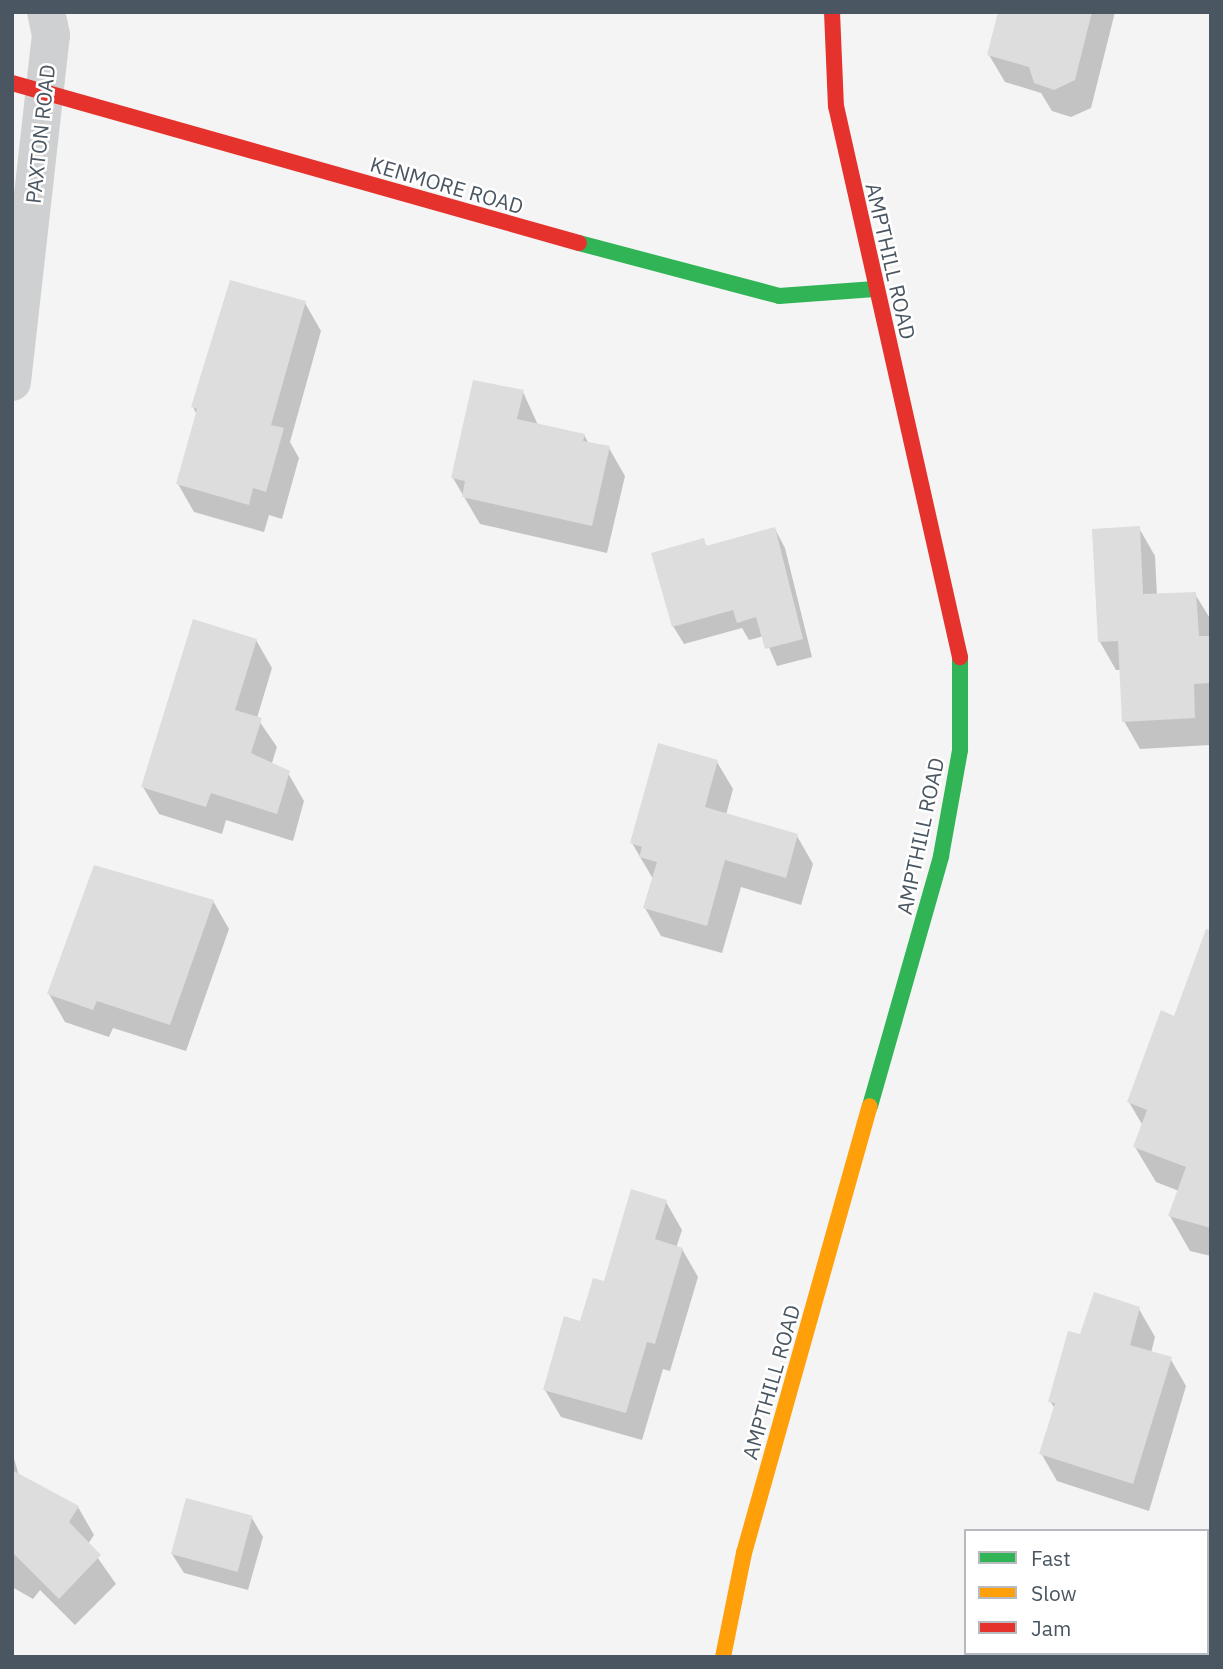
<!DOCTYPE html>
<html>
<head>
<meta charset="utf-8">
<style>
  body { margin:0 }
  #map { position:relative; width:1223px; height:1669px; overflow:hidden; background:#f4f4f4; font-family:"IBM Plex Sans",sans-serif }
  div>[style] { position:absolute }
  .shadow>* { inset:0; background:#0003 }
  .building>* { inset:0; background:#ddddde; transform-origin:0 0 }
  .street>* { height:38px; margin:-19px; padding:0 19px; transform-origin:19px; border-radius:19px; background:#ced0d2 }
  .fast>* { height:16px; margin:-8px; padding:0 8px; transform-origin:8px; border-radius:8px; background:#30b455 }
  .slow>* { height:16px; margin:-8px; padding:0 8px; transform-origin:8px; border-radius:8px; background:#ff9f0a }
  .jam>* { height:16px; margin:-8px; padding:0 8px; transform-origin:8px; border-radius:8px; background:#e5322d }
  span { translate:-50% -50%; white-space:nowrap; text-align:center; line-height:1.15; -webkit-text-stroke:5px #fff; paint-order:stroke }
  .street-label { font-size:21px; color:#4a5661 }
  .frame { position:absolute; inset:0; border:14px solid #4a5661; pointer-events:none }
  .legend { position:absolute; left:964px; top:1529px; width:245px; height:126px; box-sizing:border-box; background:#fff; border:2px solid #b7bbc0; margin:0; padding:9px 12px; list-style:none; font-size:21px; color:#4a5661 }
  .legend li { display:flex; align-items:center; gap:14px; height:35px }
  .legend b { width:35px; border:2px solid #b7bbc0 }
</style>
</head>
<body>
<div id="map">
  <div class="shadow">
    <i style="clip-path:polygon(1000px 12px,1115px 12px,1091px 108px,1071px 117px,1052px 111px,1041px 93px,1005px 82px,989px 55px)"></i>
    <i style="clip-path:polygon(305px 303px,321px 331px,290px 442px,299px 458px,282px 519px,269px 515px,264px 532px,194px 512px,178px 484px,197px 415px,193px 407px)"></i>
    <i style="clip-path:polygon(523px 392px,538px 425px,584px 435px,589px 444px,609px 448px,625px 476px,607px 553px,480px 524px,453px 478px)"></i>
    <i style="clip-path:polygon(1139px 528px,1155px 556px,1157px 596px,1195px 594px,1211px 620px,1210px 745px,1140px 749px,1124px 721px,1121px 670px,1116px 670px,1100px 642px,1093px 530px)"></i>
    <i style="clip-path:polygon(775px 529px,785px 548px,812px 657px,777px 666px,764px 636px,749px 640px,742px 628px,684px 644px,673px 626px,703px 540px,708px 548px)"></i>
    <i style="clip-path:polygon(256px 640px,272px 668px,257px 718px,277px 747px,272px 763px,288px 773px,304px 801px,293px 841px,226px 820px,222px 834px,159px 814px,143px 787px)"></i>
    <i style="clip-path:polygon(717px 762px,733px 789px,726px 815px,797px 836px,813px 864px,801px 905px,741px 887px,722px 953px,661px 936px,645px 908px,653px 879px,632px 843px)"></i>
    <i style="clip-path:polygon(213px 901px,229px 929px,186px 1051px,113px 1028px,109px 1037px,65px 1022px,49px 994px)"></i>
    <i style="clip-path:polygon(1211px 974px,1211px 1256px,1190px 1251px,1170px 1216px,1179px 1191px,1156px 1182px,1135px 1147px,1143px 1126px,1129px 1102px,1175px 1018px)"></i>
    <i style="clip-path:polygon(666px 1202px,682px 1230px,676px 1248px,682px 1249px,698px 1277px,670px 1371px,663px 1369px,642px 1440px,561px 1417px,545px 1390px,605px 1284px)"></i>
    <i style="clip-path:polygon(1139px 1309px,1155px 1337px,1151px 1353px,1170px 1358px,1186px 1386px,1149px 1511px,1057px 1481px,1041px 1453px,1055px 1409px,1050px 1401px,1081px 1336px)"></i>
    <i style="clip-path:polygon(12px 1451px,19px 1476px,78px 1507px,94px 1535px,88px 1544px,116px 1584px,75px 1625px,40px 1590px,33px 1599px,12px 1587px)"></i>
    <i style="clip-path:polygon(252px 1518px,263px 1537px,248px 1590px,184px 1573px,172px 1554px)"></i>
    <i style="clip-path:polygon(991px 1653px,999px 1653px,1012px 1657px,990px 1657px)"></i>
    <i style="clip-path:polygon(1019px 1653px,1171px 1653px,1018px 1657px)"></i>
  </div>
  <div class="building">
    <i style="clip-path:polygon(998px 12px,1092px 12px,1075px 80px,1054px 90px,1034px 83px,1029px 67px,987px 55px)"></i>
    <i style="clip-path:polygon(230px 280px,306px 301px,271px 425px,284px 428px,266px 492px,253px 488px,249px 505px,176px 484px,197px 409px,191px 407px)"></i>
    <i style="clip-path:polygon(473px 380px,524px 390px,517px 419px,585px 434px,583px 441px,610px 446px,592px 526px,462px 497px,465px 481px,451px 478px)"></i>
    <i style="clip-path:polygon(1140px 526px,1143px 594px,1196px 592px,1199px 636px,1211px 636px,1211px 683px,1194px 684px,1195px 718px,1122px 722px,1118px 641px,1098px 642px,1092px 529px)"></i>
    <i style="clip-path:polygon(775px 527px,803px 639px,765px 649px,756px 617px,737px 623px,733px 610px,672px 627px,651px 553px,704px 538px,706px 546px)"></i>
    <i style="clip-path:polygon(193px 619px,257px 639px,235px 710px,262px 718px,251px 753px,290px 771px,277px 814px,211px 793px,206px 807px,141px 787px)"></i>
    <i style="clip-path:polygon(658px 743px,718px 760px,705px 807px,798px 834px,786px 878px,725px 860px,707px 926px,643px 908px,657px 862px,639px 857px,642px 847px,630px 843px)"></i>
    <i style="clip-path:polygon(94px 865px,214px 900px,170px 1025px,97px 1001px,93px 1010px,47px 994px)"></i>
    <i style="clip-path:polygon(1206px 929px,1211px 930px,1211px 1228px,1168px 1216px,1186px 1167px,1133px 1147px,1147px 1110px,1127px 1102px,1161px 1010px,1174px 1016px)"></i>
    <i style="clip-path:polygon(631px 1189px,667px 1200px,655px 1239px,683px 1248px,655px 1344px,647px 1342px,626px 1413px,543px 1390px,564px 1316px,580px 1321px,593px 1278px,604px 1281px)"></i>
    <i style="clip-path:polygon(1094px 1292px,1140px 1307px,1130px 1345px,1172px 1357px,1133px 1484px,1039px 1454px,1055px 1403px,1048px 1402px,1068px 1331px,1080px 1334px)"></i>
    <i style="clip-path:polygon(12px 1470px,79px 1506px,69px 1522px,101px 1555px,59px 1599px,12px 1552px)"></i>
    <i style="left:186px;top:1498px;width:69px;height:58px;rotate:15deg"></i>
  </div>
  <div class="street">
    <i style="left:12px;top:382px;width:349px;rotate:-83.6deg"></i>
    <i style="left:51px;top:35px;width:24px;rotate:-102deg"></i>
  </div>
  <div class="fast">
    <i style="left:579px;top:243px;width:207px;rotate:14.8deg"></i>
    <i style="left:779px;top:296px;width:96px;rotate:-4.2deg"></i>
    <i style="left:870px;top:1106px;width:260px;rotate:-74.1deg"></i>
    <i style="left:941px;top:856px;width:108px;rotate:-79.8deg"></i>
    <i style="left:960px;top:750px;width:93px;rotate:-90deg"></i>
  </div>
  <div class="slow">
    <i style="left:723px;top:1657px;width:106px;rotate:-78.6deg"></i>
    <i style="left:744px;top:1553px;width:464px;rotate:-74.3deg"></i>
  </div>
  <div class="jam">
    <i style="left:832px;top:12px;width:94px;rotate:87.6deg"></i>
    <i style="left:836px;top:106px;width:565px;rotate:77.32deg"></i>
    <i style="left:12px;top:83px;width:589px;rotate:15.76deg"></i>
  </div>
  <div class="street-label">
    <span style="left:40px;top:134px;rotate:-84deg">PAXTON ROAD</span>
    <span style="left:447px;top:185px;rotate:16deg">KENMORE ROAD</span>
    <span style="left:891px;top:261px;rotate:77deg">AMPTHILL ROAD</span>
    <span style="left:920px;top:836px;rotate:-78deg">AMPTHILL ROAD</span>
    <span style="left:771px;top:1382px;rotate:-74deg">AMPTHILL ROAD</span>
  </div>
  <div class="frame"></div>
  <ul class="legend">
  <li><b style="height:9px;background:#30b455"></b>Fast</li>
  <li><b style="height:9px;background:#ff9f0a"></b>Slow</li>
  <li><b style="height:9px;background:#e5322d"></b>Jam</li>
  </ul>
</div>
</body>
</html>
